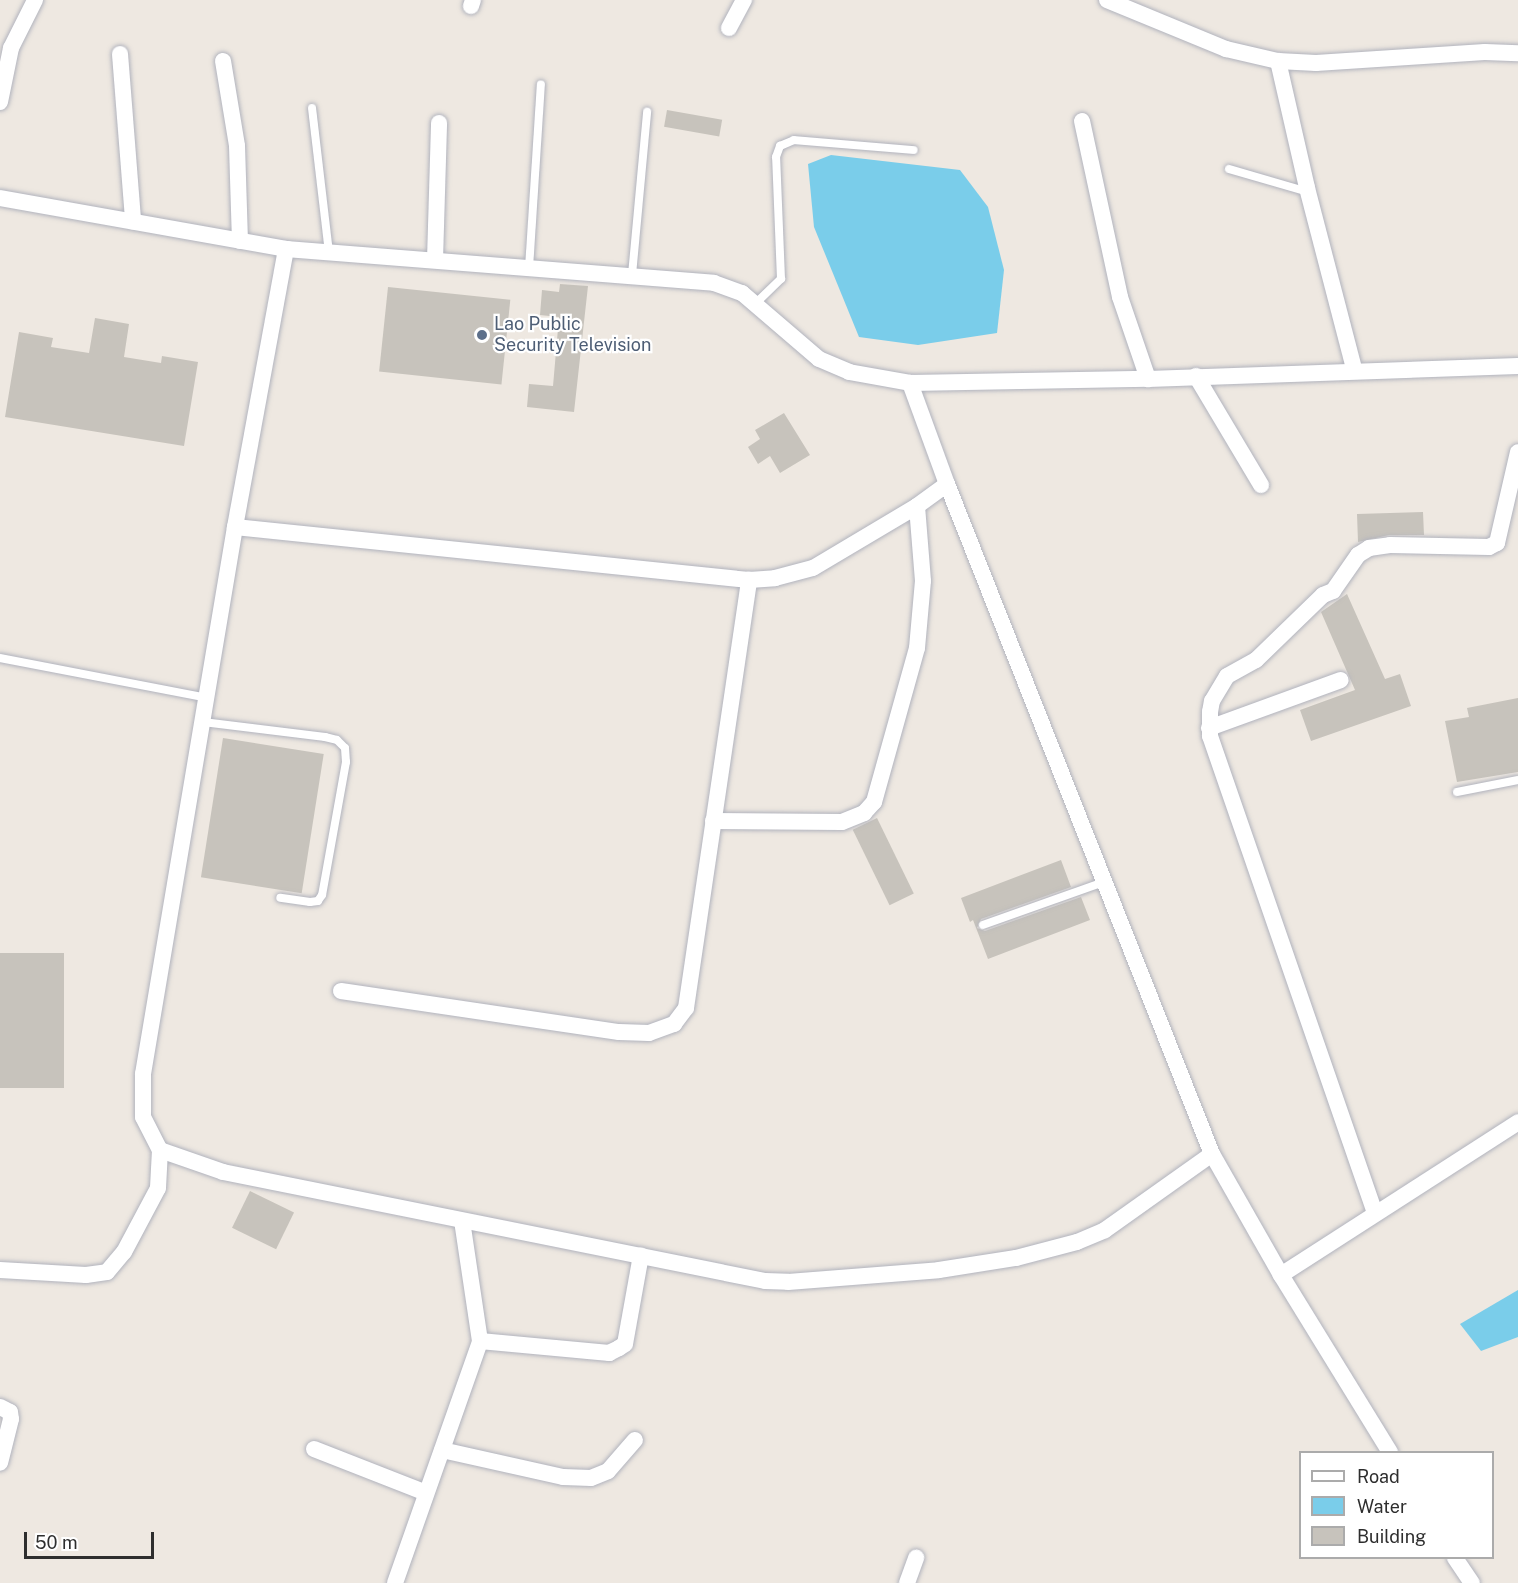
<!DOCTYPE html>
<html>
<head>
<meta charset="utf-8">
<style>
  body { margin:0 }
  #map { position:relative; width:1518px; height:1583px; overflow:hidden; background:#eee8e1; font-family:"Public Sans",sans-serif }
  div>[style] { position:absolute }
  .water>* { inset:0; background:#7acdea }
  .building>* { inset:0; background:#c7c3bc; transform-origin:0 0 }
  .roads { filter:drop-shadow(0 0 2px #b1b3bd) drop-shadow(0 0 2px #b1b3bd) }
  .lane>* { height:8px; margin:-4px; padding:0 4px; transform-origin:4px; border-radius:4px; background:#fff }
  .street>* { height:16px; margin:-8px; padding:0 8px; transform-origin:8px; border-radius:8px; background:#fff }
  .dots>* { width:16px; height:16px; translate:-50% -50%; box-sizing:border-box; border:3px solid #fff; border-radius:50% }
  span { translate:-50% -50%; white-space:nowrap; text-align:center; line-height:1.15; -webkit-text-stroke:4.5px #fff; paint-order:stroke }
  .service-label { font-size:18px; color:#4e5e75 }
  .left { translate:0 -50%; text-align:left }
  .legend { position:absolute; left:1299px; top:1451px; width:195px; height:108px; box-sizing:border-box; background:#fff; border:2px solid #ababab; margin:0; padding:8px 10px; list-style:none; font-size:18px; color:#2e2e2e }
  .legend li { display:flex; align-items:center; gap:12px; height:30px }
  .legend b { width:30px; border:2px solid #ababab }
  .scale { position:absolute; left:24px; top:1532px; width:130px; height:27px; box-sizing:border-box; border:3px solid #2e2e2e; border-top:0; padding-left:8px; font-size:18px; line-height:21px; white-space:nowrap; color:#2e2e2e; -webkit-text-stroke:4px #fff; paint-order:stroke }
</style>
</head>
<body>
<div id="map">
  <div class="water">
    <i style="clip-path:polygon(831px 155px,960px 170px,988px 207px,1004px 270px,997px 333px,918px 345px,859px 337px,814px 227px,808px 164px)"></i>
    <i style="clip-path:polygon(1518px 1290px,1518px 1337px,1481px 1351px,1460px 1324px)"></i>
  </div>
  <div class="building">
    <i style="left:667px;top:110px;width:56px;height:17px;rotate:10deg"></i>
    <i style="clip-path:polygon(560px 284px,588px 286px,574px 412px,527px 407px,529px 384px,553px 386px,559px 317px,540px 315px,542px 290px,559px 292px)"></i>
    <i style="left:388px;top:287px;width:123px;height:85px;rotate:6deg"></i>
    <i style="clip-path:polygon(95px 318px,129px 324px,124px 357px,161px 363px,162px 356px,198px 362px,184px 446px,5px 417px,19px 332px,53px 338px,51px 347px,89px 353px)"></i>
    <i style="clip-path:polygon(784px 413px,810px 455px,780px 473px,770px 456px,758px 464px,748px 447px,760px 439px,755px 430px)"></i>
    <i style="clip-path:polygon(1423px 512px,1424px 535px,1389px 535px,1358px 542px,1357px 514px)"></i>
    <i style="clip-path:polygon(1347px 594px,1385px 679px,1400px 674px,1411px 706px,1311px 741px,1300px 710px,1355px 690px,1321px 612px)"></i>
    <i style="clip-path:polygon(1518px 698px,1518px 772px,1457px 782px,1445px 721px,1469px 717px,1467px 708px)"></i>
    <i style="left:223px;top:738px;width:102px;height:141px;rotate:9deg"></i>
    <i style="left:877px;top:818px;width:84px;height:27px;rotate:64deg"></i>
    <i style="clip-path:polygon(1061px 860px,1071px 887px,981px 919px,977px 928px,985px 931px,1081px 897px,1090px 920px,988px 959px,973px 920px,970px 922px,961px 898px)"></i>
    <i style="left:64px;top:953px;width:135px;height:64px;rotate:90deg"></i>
    <i style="left:250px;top:1191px;width:49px;height:41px;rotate:26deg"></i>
  </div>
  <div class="roads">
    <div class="lane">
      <i style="left:312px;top:108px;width:145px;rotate:83.3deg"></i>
      <i style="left:1229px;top:169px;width:82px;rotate:16.2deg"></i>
      <i style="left:529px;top:268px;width:184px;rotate:-86.3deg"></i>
      <i style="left:632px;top:275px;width:164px;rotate:-84.7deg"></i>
      <i style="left:756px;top:303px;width:35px;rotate:-44deg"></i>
      <i style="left:781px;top:279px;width:122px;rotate:-92.3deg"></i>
      <i style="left:776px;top:157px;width:12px;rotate:-70deg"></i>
      <i style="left:780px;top:146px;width:15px;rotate:-23deg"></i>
      <i style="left:794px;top:140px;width:120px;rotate:4.8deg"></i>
      <i style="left:0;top:658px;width:211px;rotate:10.9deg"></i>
      <i style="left:203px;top:722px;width:123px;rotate:7deg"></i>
      <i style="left:325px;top:737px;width:12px;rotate:14deg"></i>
      <i style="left:337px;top:740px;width:11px;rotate:45deg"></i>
      <i style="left:345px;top:748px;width:14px;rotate:86deg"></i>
      <i style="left:346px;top:762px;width:135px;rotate:100.2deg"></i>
      <i style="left:322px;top:895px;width:7px;rotate:124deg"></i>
      <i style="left:318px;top:901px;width:8px;rotate:173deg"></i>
      <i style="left:310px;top:902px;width:30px;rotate:-172deg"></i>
      <i style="left:1457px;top:792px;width:62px;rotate:-11.1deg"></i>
      <i style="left:983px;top:925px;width:128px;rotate:-19.6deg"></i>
    </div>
    <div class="street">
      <i style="left:1107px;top:0;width:129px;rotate:22.4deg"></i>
      <i style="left:1226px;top:49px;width:53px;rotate:13deg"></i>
      <i style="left:1278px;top:61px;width:38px;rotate:3deg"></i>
      <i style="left:1316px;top:63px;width:169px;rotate:-3.7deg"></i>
      <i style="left:1485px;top:52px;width:33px;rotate:2deg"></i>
      <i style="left:471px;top:6px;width:6px;rotate:-72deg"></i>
      <i style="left:729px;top:28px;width:32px;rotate:-62deg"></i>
      <i style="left:120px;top:54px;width:168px;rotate:85.5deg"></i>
      <i style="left:223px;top:61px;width:86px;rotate:80.6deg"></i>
      <i style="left:237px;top:146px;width:95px;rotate:88.2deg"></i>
      <i style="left:1278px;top:61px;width:130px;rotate:77.1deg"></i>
      <i style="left:1307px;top:188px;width:187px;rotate:75.4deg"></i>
      <i style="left:0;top:102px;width:55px;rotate:-78.5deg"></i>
      <i style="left:11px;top:48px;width:54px;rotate:-63.4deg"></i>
      <i style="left:1082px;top:121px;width:180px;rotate:77.8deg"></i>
      <i style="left:1120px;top:297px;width:87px;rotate:71.1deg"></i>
      <i style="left:0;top:198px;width:291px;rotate:10.1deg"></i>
      <i style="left:286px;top:249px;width:429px;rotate:4.5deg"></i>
      <i style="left:714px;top:283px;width:30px;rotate:20deg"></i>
      <i style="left:742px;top:293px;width:101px;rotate:40.6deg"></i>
      <i style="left:819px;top:359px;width:33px;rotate:23deg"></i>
      <i style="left:849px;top:372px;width:62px;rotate:10.2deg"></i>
      <i style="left:910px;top:383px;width:238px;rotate:-1deg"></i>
      <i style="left:1148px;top:379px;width:370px;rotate:-2deg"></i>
      <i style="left:286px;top:249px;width:283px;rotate:100.4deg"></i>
      <i style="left:235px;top:527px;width:555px;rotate:99.55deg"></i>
      <i style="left:143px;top:1074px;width:43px;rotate:90deg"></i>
      <i style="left:143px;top:1117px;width:37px;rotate:63deg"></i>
      <i style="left:160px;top:1150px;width:67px;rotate:19.2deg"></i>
      <i style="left:223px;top:1172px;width:553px;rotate:11.37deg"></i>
      <i style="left:765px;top:1281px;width:23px;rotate:2deg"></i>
      <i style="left:788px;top:1282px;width:151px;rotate:-4.5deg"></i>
      <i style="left:939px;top:1270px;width:78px;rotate:-8.9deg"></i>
      <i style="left:1016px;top:1258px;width:63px;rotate:-14.7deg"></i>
      <i style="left:1077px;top:1242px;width:30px;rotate:-23deg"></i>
      <i style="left:1105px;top:1230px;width:131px;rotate:-35.4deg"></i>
      <i style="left:435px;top:260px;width:137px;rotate:-88.3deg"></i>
      <i style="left:1196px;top:376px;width:127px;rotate:59.2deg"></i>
      <i style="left:910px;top:383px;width:108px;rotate:69.9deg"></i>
      <i style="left:947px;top:484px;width:721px;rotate:68.42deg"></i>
      <i style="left:1212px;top:1154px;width:139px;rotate:60.3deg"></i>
      <i style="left:1281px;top:1275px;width:208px;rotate:58.4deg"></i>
      <i style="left:235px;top:527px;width:517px;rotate:5.89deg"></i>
      <i style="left:749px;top:580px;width:26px;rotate:-4deg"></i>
      <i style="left:775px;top:578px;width:39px;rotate:-15deg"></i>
      <i style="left:813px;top:568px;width:121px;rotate:-30.8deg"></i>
      <i style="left:917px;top:506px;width:37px;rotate:-36deg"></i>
      <i style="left:1209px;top:728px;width:140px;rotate:-20deg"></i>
      <i style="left:713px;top:821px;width:129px;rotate:0.4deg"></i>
      <i style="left:842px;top:822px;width:24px;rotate:-22deg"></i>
      <i style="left:864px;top:813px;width:15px;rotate:-48deg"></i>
      <i style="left:874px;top:802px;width:160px;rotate:-74.4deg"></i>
      <i style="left:917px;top:648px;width:67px;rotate:-84.9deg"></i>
      <i style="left:923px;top:581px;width:75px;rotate:-94.6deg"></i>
      <i style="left:341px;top:991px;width:281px;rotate:8.4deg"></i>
      <i style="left:619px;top:1032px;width:30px;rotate:2deg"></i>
      <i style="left:649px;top:1033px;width:27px;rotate:-20deg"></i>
      <i style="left:674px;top:1024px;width:20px;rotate:-53deg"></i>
      <i style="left:686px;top:1008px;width:433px;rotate:-81.6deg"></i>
      <i style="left:1375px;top:1213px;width:505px;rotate:-109.08deg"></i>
      <i style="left:1210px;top:736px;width:24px;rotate:-90deg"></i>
      <i style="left:1210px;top:712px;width:11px;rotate:-80deg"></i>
      <i style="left:1212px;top:701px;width:29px;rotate:-59deg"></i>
      <i style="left:1227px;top:676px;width:33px;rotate:-29deg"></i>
      <i style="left:1256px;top:660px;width:93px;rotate:-44.1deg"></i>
      <i style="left:1323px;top:595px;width:11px;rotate:-22deg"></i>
      <i style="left:1333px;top:591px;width:44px;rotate:-55.2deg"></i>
      <i style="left:1358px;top:555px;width:13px;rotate:-32deg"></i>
      <i style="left:1369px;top:548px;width:21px;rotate:-8deg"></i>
      <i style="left:1390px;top:545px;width:99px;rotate:1.2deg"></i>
      <i style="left:1489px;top:547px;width:9px;rotate:-27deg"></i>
      <i style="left:1497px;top:543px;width:93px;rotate:-77deg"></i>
      <i style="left:0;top:1270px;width:86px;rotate:3.3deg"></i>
      <i style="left:86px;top:1275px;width:21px;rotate:-8deg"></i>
      <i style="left:107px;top:1272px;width:26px;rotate:-50deg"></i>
      <i style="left:124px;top:1252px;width:72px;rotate:-62deg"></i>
      <i style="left:158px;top:1188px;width:38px;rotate:-87deg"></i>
      <i style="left:1281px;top:1275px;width:282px;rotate:-32.8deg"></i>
      <i style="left:480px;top:1341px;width:130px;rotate:5.3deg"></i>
      <i style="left:609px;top:1353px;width:11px;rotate:-27deg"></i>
      <i style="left:619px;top:1348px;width:7px;rotate:-34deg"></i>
      <i style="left:625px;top:1344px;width:90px;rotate:-79.8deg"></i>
      <i style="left:0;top:1407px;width:11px;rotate:27deg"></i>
      <i style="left:10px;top:1412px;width:7px;rotate:82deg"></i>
      <i style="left:11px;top:1419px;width:45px;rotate:104deg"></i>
      <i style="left:314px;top:1449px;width:120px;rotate:21.4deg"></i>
      <i style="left:442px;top:1450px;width:124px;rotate:12.6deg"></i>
      <i style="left:563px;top:1477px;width:28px;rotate:2deg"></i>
      <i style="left:591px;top:1478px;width:18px;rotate:-22deg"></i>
      <i style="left:608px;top:1471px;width:41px;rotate:-48.9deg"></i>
      <i style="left:1455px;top:1558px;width:30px;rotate:56deg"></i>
      <i style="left:395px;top:1583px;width:256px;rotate:-70.6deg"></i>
      <i style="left:480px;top:1341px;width:121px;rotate:-98.5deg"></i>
      <i style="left:907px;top:1583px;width:27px;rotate:-70deg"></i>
    </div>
  </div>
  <div class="dots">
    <i style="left:482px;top:335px;background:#5c6f8a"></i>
  </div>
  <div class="service-label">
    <span class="left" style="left:494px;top:335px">Lao Public<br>Security Television</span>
  </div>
  <ul class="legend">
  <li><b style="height:8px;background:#fff"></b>Road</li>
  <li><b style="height:16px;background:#7acdea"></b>Water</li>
  <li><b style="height:16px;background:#c7c3bc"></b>Building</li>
  </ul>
  <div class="scale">50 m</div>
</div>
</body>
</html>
